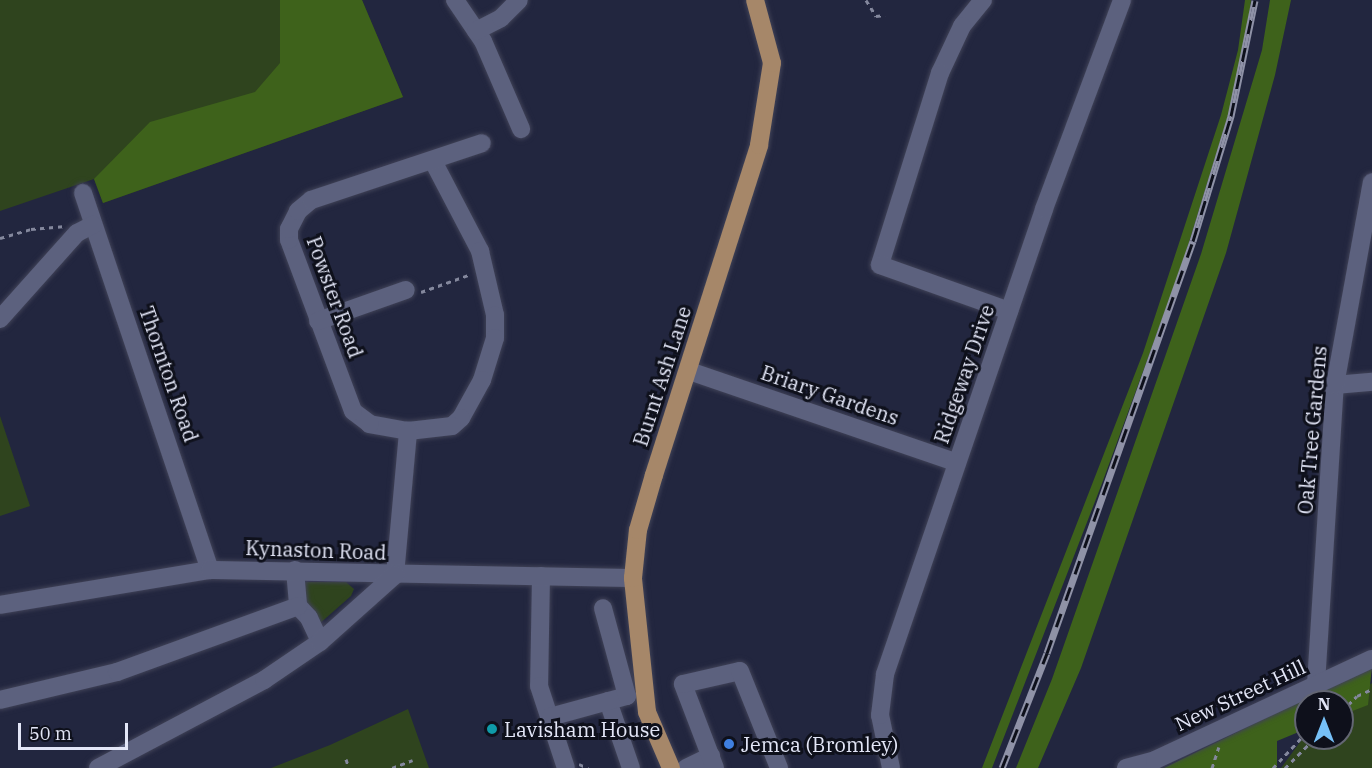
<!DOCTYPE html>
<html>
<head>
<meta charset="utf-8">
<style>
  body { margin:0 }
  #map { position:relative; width:1372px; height:768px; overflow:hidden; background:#22263f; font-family:"IBM Plex Serif",serif }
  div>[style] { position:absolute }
  .green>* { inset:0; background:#2f441e }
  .forest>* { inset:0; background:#3e621b }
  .path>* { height:3px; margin-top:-1.5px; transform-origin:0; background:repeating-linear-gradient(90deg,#84889d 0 4.5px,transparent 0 9px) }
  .roads { filter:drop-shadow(0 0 2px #404257) drop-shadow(0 0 2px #404257) }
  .minor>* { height:18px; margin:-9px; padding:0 9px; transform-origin:9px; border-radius:9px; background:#5c617e }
  .major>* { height:18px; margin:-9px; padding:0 9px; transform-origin:9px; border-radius:9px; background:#a68769 }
  .rail>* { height:7px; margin-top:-3.5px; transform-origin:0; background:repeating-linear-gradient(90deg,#0e101b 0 14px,#8f92a7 0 28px); box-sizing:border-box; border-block:2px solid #8f92a7 }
  .dots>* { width:16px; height:16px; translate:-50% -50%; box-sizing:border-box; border:3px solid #0e101b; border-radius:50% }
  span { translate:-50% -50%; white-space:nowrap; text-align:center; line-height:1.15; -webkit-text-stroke:6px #0e101b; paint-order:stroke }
  .street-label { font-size:20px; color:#e3e6f7 }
  .poi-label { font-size:20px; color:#e3e6f7 }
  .left { translate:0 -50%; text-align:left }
  .north { position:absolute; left:1294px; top:690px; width:60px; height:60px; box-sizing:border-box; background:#0e101b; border:2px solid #636673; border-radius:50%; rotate:0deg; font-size:16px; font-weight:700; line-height:24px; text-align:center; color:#e3e6f7 }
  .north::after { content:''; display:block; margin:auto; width:21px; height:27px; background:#76c0f7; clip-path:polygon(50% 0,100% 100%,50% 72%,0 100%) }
  .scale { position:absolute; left:18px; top:723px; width:110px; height:27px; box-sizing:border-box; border:3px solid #e3e6f7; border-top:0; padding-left:8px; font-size:18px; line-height:21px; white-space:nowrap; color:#e3e6f7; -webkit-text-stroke:4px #0e101b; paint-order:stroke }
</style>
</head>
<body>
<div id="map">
  <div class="green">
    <i style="clip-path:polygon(0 0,362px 0,403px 97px,103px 203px,94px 179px,0 211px)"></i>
    <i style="clip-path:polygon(0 416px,30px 506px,0 516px)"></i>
    <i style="clip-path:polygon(301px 582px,346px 582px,354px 589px,351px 596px,318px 625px,302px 601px)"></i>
    <i style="clip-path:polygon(1372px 683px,1372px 768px,1281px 768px,1306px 734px,1306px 738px,1342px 738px,1342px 706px)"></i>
    <i style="clip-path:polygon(408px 709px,429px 768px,271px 768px,330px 745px)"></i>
  </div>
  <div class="forest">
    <i style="clip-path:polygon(280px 0,362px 0,403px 97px,103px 203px,94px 179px,150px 122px,255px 92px,280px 63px)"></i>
    <i style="clip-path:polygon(1245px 0,1251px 0,1249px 17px,1231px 106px,1182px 265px,1101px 486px,992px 768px,982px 768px,1143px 353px,1221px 115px,1238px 50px)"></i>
    <i style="clip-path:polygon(1270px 0,1291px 0,1275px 75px,1226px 253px,1081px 668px,1038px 768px,1016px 768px,1052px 679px,1201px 254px,1262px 50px)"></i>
    <i style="clip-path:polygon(1372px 666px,1368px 705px,1342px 715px,1342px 702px,1306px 702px,1306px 729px,1277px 741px,1277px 768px,1164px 768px)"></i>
  </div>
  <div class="path">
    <i style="left:866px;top:0;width:19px;rotate:58deg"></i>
    <i style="left:876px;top:16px;width:9px;rotate:-6deg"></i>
    <i style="left:0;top:238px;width:32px;rotate:-16deg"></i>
    <i style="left:31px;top:229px;width:32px;rotate:-5deg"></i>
    <i style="left:421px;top:292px;width:53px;rotate:-19.8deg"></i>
    <i style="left:1342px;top:711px;width:21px;rotate:-45deg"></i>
    <i style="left:1357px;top:696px;width:17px;rotate:-25deg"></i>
    <i style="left:346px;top:759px;width:9px;rotate:72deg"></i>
    <i style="left:579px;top:764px;width:10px;rotate:24deg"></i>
    <i style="left:392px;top:768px;width:22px;rotate:-21deg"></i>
    <i style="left:1212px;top:768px;width:22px;rotate:-72deg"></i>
    <i style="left:1273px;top:768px;width:45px;rotate:-46.8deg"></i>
    <i style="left:1304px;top:735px;width:7px;rotate:-74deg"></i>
    <i style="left:1285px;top:768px;width:42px;rotate:-45deg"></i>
  </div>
  <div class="roads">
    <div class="minor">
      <i style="left:455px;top:0;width:50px;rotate:55.7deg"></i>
      <i style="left:483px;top:41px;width:96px;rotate:66.6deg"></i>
      <i style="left:983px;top:0;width:33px;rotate:129deg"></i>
      <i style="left:962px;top:26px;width:52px;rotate:115.1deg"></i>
      <i style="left:940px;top:73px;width:201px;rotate:107.4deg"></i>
      <i style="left:880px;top:265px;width:137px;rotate:19.6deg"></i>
      <i style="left:476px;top:31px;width:28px;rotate:-27deg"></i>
      <i style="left:501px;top:18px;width:25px;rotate:-45deg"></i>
      <i style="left:433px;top:161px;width:102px;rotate:62.4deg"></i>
      <i style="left:480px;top:251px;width:66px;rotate:76.8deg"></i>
      <i style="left:495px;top:315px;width:23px;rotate:90deg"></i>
      <i style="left:495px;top:338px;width:44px;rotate:107.2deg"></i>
      <i style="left:482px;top:380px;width:43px;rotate:118.9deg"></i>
      <i style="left:461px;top:418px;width:12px;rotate:138deg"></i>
      <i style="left:452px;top:426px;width:44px;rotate:173.5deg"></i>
      <i style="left:408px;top:431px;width:39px;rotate:-170deg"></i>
      <i style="left:370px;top:424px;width:21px;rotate:-143deg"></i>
      <i style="left:353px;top:411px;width:183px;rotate:-110.5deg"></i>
      <i style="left:289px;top:240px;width:11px;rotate:-90deg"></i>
      <i style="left:289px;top:229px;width:20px;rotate:-63deg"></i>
      <i style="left:298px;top:211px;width:17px;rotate:-40deg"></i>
      <i style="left:311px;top:200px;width:180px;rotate:-18.4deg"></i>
      <i style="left:83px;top:193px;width:398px;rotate:71.4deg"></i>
      <i style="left:0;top:319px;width:115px;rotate:-48.2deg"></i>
      <i style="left:77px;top:233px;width:18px;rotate:-27deg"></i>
      <i style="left:318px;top:321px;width:93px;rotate:-19.4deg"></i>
      <i style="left:689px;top:371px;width:283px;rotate:18.9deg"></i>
      <i style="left:1335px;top:385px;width:37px;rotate:-5deg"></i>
      <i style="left:295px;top:570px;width:36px;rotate:85deg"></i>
      <i style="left:298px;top:606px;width:16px;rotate:47deg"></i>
      <i style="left:309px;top:618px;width:26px;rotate:65deg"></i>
      <i style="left:395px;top:575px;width:145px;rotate:-84.8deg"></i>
      <i style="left:541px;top:576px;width:110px;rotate:91deg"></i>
      <i style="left:539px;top:686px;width:86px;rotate:71.8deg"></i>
      <i style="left:0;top:605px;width:213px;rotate:-9.5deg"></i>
      <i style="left:210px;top:570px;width:423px;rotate:1.1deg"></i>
      <i style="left:1316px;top:684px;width:300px;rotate:-86.4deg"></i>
      <i style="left:1335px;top:385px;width:206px;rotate:-79.7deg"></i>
      <i style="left:0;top:700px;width:120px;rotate:-13.5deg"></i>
      <i style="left:117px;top:672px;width:193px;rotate:-20deg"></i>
      <i style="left:608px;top:701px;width:71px;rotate:71.1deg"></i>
      <i style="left:550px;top:717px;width:80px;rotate:-15.3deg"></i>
      <i style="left:627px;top:696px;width:91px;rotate:-105.3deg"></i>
      <i style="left:98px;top:768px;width:188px;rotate:-27.9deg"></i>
      <i style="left:264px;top:680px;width:68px;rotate:-34.2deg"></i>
      <i style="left:320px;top:642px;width:101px;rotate:-41.8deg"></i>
      <i style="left:686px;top:768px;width:28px;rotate:-26deg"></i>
      <i style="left:715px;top:768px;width:90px;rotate:-110.9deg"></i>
      <i style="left:683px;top:684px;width:58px;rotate:-12.8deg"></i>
      <i style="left:740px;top:671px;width:105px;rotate:68.1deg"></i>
      <i style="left:891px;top:768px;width:54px;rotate:-101.7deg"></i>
      <i style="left:880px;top:715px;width:41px;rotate:-83deg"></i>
      <i style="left:885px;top:674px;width:491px;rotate:-71.1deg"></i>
      <i style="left:1044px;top:209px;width:223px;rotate:-69.5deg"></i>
      <i style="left:1126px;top:768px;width:30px;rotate:-15deg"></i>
      <i style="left:1155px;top:760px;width:239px;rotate:-25deg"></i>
    </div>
    <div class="major">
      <i style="left:671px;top:768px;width:61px;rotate:-113.2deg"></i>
      <i style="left:647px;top:712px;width:135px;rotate:-96deg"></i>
      <i style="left:633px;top:578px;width:48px;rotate:-84.1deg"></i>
      <i style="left:638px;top:530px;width:57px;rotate:-73.8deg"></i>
      <i style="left:654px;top:475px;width:346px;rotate:-72.3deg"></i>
      <i style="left:759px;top:145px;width:83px;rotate:-81deg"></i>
      <i style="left:772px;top:63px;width:65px;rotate:-105.1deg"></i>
    </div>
  </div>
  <div class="rail">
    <i style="left:1002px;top:768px;width:123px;rotate:-68.6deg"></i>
    <i style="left:1047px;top:653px;width:437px;rotate:-70.5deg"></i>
    <i style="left:1193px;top:241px;width:131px;rotate:-73.1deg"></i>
    <i style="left:1231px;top:116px;width:118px;rotate:-78.3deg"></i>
  </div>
  <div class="dots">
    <i style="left:492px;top:729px;background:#0f9aa8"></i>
    <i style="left:729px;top:744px;background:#3f7fe0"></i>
  </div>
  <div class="street-label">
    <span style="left:335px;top:297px;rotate:70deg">Powster Road</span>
    <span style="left:169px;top:374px;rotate:71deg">Thornton Road</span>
    <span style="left:964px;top:374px;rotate:-71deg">Ridgeway Drive</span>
    <span style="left:662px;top:376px;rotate:-72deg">Burnt Ash Lane</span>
    <span style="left:830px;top:395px;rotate:19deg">Briary Gardens</span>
    <span style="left:1312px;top:430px;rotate:-85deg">Oak Tree Gardens</span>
    <span style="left:316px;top:550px;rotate:2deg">Kynaston Road</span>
    <span style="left:1240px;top:695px;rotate:-25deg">New Street Hill</span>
  </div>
  <div class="poi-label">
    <span class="left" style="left:504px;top:729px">Lavisham House</span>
    <span class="left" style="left:741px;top:744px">Jemca (Bromley)</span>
  </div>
  <div class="north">N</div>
  <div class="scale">50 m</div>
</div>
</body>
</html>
